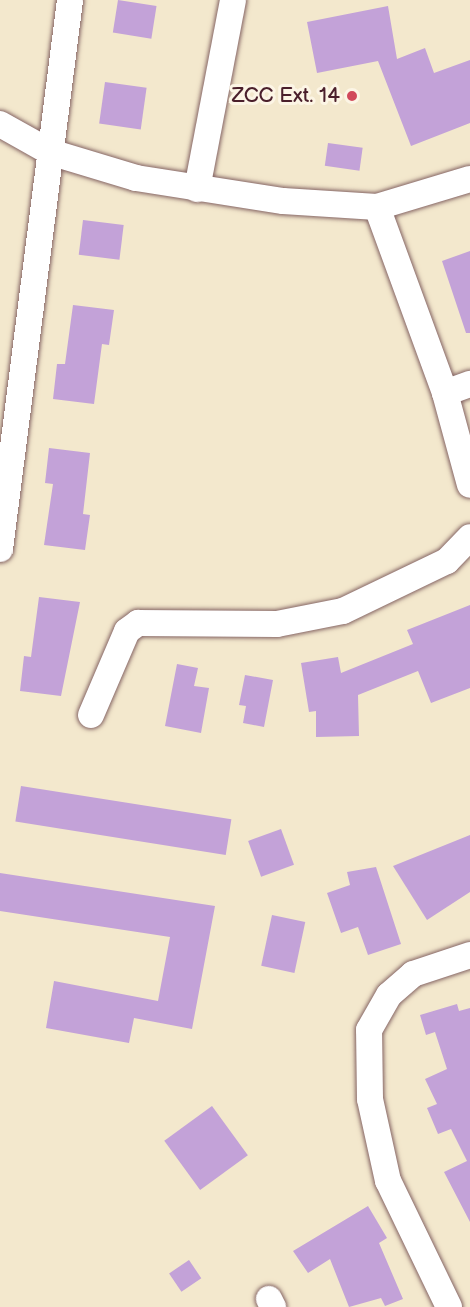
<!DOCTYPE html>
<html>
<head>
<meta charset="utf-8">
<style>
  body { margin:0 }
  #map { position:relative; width:470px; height:1307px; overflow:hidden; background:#f3e8cd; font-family:"Balsamiq Sans",sans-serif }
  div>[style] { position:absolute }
  .building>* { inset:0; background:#c3a2d8; transform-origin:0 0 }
  .roads { filter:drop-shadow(0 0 2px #856564) drop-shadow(0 0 2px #856564) }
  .minor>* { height:26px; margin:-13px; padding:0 13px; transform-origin:13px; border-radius:13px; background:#fff }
  .dots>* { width:16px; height:16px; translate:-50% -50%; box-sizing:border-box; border:3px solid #fcf5e5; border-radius:50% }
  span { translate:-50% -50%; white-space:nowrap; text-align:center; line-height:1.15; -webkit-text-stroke:6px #fcf5e5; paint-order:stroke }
  .poi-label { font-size:21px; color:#4a1f2b }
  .right { translate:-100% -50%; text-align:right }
</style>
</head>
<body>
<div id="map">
  <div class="building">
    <i style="left:118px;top:0;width:39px;height:33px;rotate:9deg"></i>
    <i style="clip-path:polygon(388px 6px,397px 59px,425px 48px,434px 73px,470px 60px,470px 123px,411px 146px,378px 61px,317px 73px,307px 22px)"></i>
    <i style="left:105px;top:82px;width:42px;height:42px;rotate:8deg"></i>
    <i style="left:328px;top:143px;width:35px;height:23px;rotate:8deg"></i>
    <i style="left:83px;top:220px;width:41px;height:35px;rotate:7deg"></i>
    <i style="clip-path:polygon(470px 251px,470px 333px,466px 333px,442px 261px)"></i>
    <i style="clip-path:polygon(73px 305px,114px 310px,109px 345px,102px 344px,94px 404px,53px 399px,57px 364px,65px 364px)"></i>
    <i style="clip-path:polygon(49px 448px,90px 453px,83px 514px,90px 515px,85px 550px,44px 545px,53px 484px,45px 483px)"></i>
    <i style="clip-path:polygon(39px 597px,80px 602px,61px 696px,20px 691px,24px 656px,31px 657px)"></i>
    <i style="clip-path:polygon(470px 605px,470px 688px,431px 703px,418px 671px,358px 695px,359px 736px,316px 737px,316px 711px,309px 712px,301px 663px,338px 657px,341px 673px,413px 644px,407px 630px)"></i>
    <i style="clip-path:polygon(177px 664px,198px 668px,194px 686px,209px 688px,201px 733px,165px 726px)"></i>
    <i style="clip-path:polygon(245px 675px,273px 680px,264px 727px,243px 723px,246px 706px,239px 705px)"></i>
    <i style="left:21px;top:786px;width:213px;height:36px;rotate:9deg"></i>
    <i style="left:281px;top:829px;width:38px;height:35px;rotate:70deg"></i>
    <i style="clip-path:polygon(470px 835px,470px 892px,427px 920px,393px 866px)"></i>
    <i style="clip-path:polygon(376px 867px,401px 944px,368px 955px,358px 927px,341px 933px,327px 893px,350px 885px,347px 872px)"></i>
    <i style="clip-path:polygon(0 873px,215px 906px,192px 1029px,134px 1018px,129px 1043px,46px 1028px,54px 981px,158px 1001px,170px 937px,0 911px)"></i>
    <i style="left:272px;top:915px;width:34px;height:52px;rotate:12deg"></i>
    <i style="clip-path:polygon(457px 1004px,459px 1011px,470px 1008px,470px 1222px,444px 1172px,467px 1161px,451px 1129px,438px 1134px,427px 1108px,437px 1104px,425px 1079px,447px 1069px,435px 1032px,426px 1035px,420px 1015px)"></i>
    <i style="left:212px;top:1106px;width:61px;height:59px;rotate:54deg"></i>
    <i style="clip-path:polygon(368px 1206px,387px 1238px,379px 1243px,403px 1299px,385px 1306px,381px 1298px,349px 1307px,330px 1259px,308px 1273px,293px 1251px)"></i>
    <i style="left:189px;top:1260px;width:22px;height:24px;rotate:56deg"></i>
  </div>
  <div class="roads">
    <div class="minor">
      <i style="left:0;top:124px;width:57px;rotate:29.2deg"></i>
      <i style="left:50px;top:152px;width:90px;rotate:16.8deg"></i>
      <i style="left:136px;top:178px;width:149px;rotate:8.9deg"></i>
      <i style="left:283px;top:201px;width:94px;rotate:3.7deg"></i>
      <i style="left:377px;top:207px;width:97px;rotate:-16.8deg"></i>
      <i style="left:197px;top:189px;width:192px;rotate:-79.2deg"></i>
      <i style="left:377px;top:207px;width:198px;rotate:69.9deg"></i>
      <i style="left:445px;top:393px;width:95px;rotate:74.8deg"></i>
      <i style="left:445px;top:393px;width:27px;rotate:-20deg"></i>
      <i style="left:0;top:549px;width:553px;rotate:-82.73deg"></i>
      <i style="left:91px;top:715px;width:91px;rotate:-66.8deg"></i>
      <i style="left:127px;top:631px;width:14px;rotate:-36deg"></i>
      <i style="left:138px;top:623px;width:139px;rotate:0.4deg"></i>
      <i style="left:277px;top:624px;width:67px;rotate:-11.1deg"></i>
      <i style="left:343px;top:611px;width:115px;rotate:-25.7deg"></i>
      <i style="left:447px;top:561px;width:33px;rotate:-46deg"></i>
      <i style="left:269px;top:1299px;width:9px;rotate:63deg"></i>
      <i style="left:449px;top:1307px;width:140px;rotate:-115.8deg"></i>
      <i style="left:388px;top:1181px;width:84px;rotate:-102.4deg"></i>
      <i style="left:370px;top:1099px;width:69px;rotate:-90.8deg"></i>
      <i style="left:369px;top:1030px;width:40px;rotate:-60.3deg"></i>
      <i style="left:389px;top:995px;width:32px;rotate:-41deg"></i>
      <i style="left:413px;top:974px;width:60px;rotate:-18.4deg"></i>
    </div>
  </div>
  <div class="dots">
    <i style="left:352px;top:96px;background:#d1495b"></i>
  </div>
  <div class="poi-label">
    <span class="right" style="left:340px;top:96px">ZCC Ext. 14</span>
  </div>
</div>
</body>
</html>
